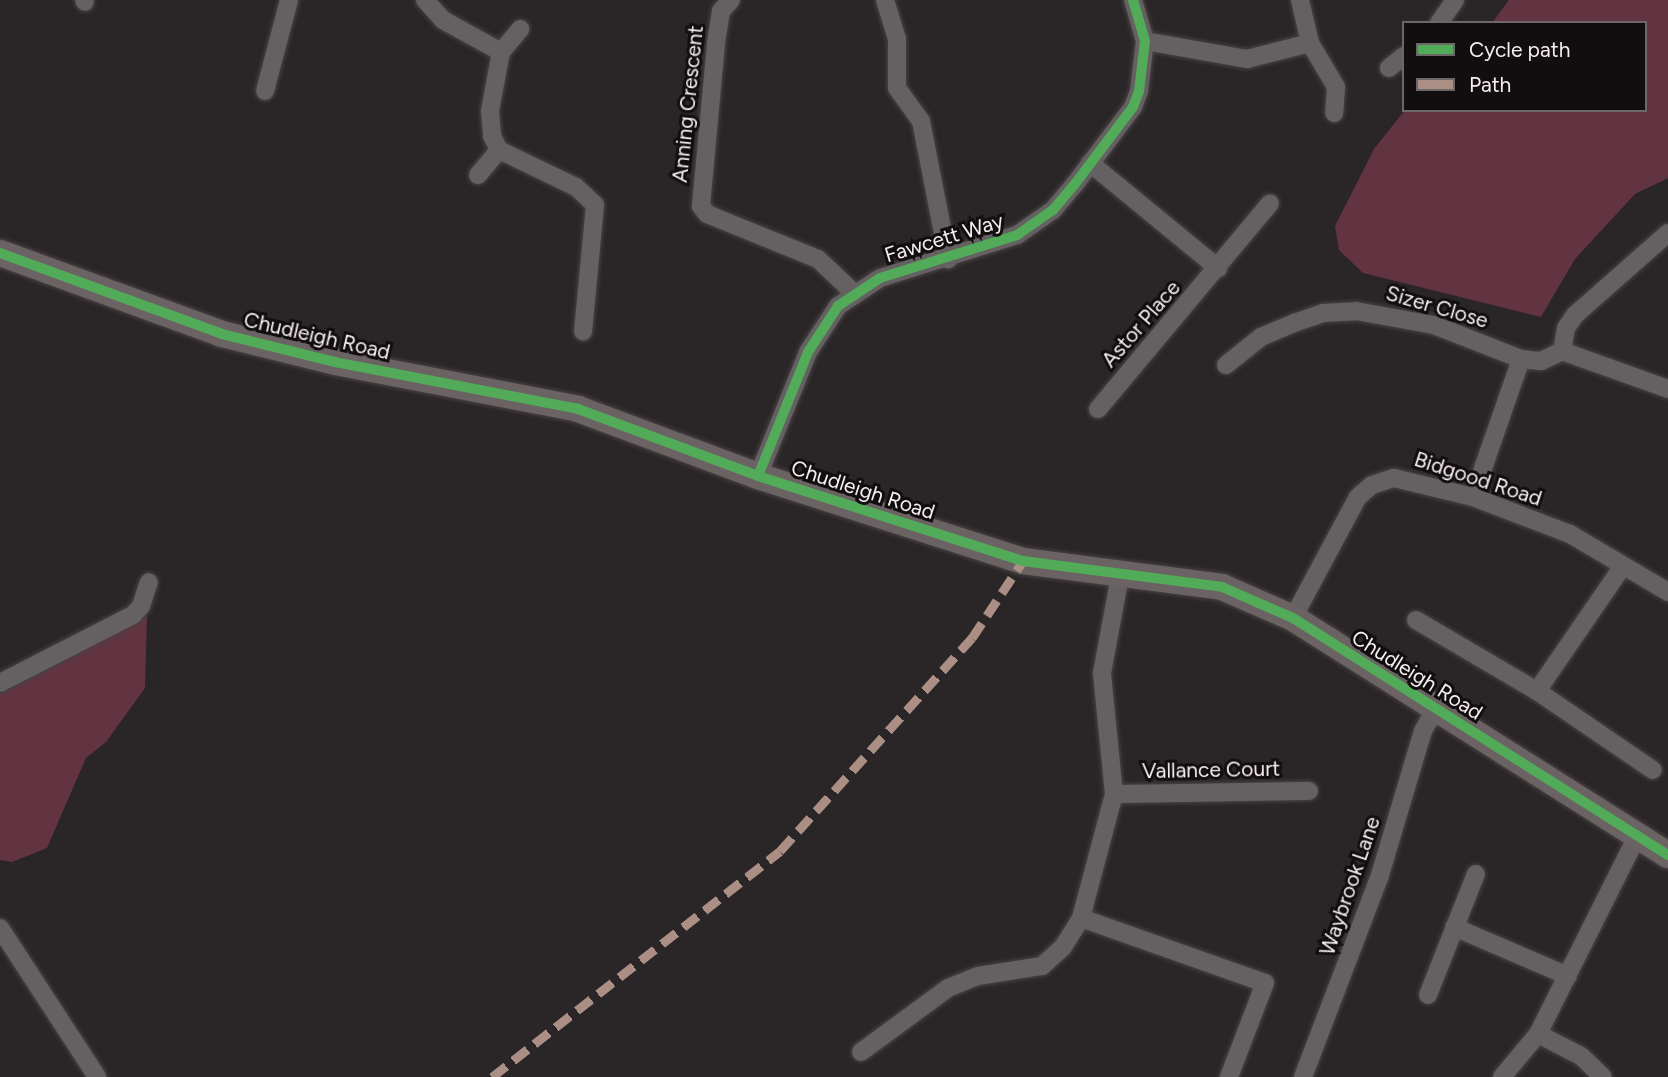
<!DOCTYPE html>
<html>
<head>
<meta charset="utf-8">
<style>
  body { margin:0 }
  #map { position:relative; width:1668px; height:1077px; overflow:hidden; background:#2a2526; font-family:Figtree,sans-serif }
  div>[style] { position:absolute }
  .green>* { inset:0; background:#623441 }
  .roads { filter:drop-shadow(0 0 2px #484344) drop-shadow(0 0 2px #484344) }
  .street>* { height:18px; margin:-9px; padding:0 9px; transform-origin:9px; border-radius:9px; background:#656062 }
  .secondary>* { height:26px; margin:-13px; padding:0 13px; transform-origin:13px; border-radius:13px; background:#6b6264 }
  .quiet>* { height:9px; margin-top:-4.5px; transform-origin:0; background:repeating-linear-gradient(90deg,#ac8f84 0 18px,transparent 0 27px) }
  .cycleway>* { height:10px; margin:-5px; padding:0 5px; transform-origin:5px; border-radius:5px; background:#51ab58 }
  span { translate:-50% -50%; white-space:nowrap; text-align:center; line-height:1.15; -webkit-text-stroke:6px #120d0e; paint-order:stroke }
  .street-label { font-size:21px; color:#f6eeef }
  .legend { position:absolute; left:1402px; top:21px; width:245px; height:91px; box-sizing:border-box; background:#120d0e; border:2px solid #6d6768; margin:0; padding:9px 12px; list-style:none; font-size:21px; color:#f6eeef }
  .legend li { display:flex; align-items:center; gap:14px; height:35px }
  .legend b { width:35px; border:2px solid #6d6768 }
</style>
</head>
<body>
<div id="map">
  <div class="green">
    <i style="clip-path:polygon(1509px 0,1668px 0,1668px 178px,1635px 194px,1575px 259px,1541px 317px,1363px 273px,1339px 250px,1335px 226px,1374px 149px,1405px 110px,1645px 110px,1645px 23px,1492px 23px)"></i>
    <i style="clip-path:polygon(147px 616px,145px 688px,106px 742px,86px 758px,47px 848px,12px 862px,0 860px,0 694px)"></i>
  </div>
  <div class="roads">
    <div class="street">
      <i style="left:84px;top:0;width:2px;rotate:63deg"></i>
      <i style="left:425px;top:0;width:27px;rotate:48deg"></i>
      <i style="left:443px;top:20px;width:66px;rotate:28.9deg"></i>
      <i style="left:501px;top:52px;width:60px;rotate:100.6deg"></i>
      <i style="left:490px;top:111px;width:25px;rotate:85deg"></i>
      <i style="left:492px;top:136px;width:16px;rotate:63deg"></i>
      <i style="left:499px;top:150px;width:85px;rotate:25.7deg"></i>
      <i style="left:576px;top:187px;width:26px;rotate:43deg"></i>
      <i style="left:595px;top:205px;width:127px;rotate:95.4deg"></i>
      <i style="left:731px;top:0;width:15px;rotate:132deg"></i>
      <i style="left:721px;top:11px;width:33px;rotate:99deg"></i>
      <i style="left:716px;top:44px;width:163px;rotate:95.3deg"></i>
      <i style="left:701px;top:206px;width:10px;rotate:53deg"></i>
      <i style="left:707px;top:214px;width:120px;rotate:22.1deg"></i>
      <i style="left:818px;top:259px;width:50px;rotate:43.4deg"></i>
      <i style="left:885px;top:0;width:41px;rotate:72.9deg"></i>
      <i style="left:897px;top:39px;width:49px;rotate:90deg"></i>
      <i style="left:897px;top:88px;width:41px;rotate:54deg"></i>
      <i style="left:921px;top:121px;width:141px;rotate:78.9deg"></i>
      <i style="left:1300px;top:0;width:44px;rotate:76.9deg"></i>
      <i style="left:1310px;top:43px;width:51px;rotate:59.4deg"></i>
      <i style="left:1336px;top:87px;width:26px;rotate:94deg"></i>
      <i style="left:1439px;top:23px;width:28px;rotate:-55deg"></i>
      <i style="left:1145px;top:41px;width:104px;rotate:10deg"></i>
      <i style="left:1247px;top:59px;width:65px;rotate:-14.3deg"></i>
      <i style="left:501px;top:52px;width:30px;rotate:-50deg"></i>
      <i style="left:1389px;top:68px;width:19px;rotate:-39deg"></i>
      <i style="left:265px;top:91px;width:94px;rotate:-75.2deg"></i>
      <i style="left:1090px;top:163px;width:166px;rotate:39.4deg"></i>
      <i style="left:478px;top:175px;width:33px;rotate:-50deg"></i>
      <i style="left:1562px;top:351px;width:23px;rotate:-80deg"></i>
      <i style="left:1566px;top:328px;width:16px;rotate:-55deg"></i>
      <i style="left:1575px;top:315px;width:124px;rotate:-41.4deg"></i>
      <i style="left:1226px;top:365px;width:45px;rotate:-38.7deg"></i>
      <i style="left:1261px;top:337px;width:36px;rotate:-23deg"></i>
      <i style="left:1294px;top:323px;width:31px;rotate:-19deg"></i>
      <i style="left:1323px;top:313px;width:33px;rotate:-3deg"></i>
      <i style="left:1356px;top:311px;width:79px;rotate:10.2deg"></i>
      <i style="left:1434px;top:325px;width:93px;rotate:21.3deg"></i>
      <i style="left:1098px;top:409px;width:268px;rotate:-50.1deg"></i>
      <i style="left:758px;top:476px;width:134px;rotate:-68deg"></i>
      <i style="left:808px;top:352px;width:55px;rotate:-56.9deg"></i>
      <i style="left:838px;top:306px;width:50px;rotate:-33.7deg"></i>
      <i style="left:880px;top:278px;width:144px;rotate:-17.4deg"></i>
      <i style="left:1017px;top:235px;width:44px;rotate:-34.8deg"></i>
      <i style="left:1053px;top:210px;width:34px;rotate:-50deg"></i>
      <i style="left:1075px;top:184px;width:96px;rotate:-53deg"></i>
      <i style="left:1133px;top:107px;width:17px;rotate:-69deg"></i>
      <i style="left:1139px;top:91px;width:50px;rotate:-83.2deg"></i>
      <i style="left:1145px;top:41px;width:43px;rotate:-106.3deg"></i>
      <i style="left:1473px;top:497px;width:146px;rotate:-70.8deg"></i>
      <i style="left:1521px;top:359px;width:20px;rotate:6deg"></i>
      <i style="left:1541px;top:361px;width:23px;rotate:-25deg"></i>
      <i style="left:1562px;top:351px;width:113px;rotate:19.7deg"></i>
      <i style="left:1293px;top:618px;width:137px;rotate:-61.8deg"></i>
      <i style="left:1358px;top:497px;width:18px;rotate:-41deg"></i>
      <i style="left:1372px;top:485px;width:23px;rotate:-18deg"></i>
      <i style="left:1394px;top:478px;width:81px;rotate:13.5deg"></i>
      <i style="left:1473px;top:497px;width:104px;rotate:20.9deg"></i>
      <i style="left:1570px;top:534px;width:114px;rotate:30.6deg"></i>
      <i style="left:1416px;top:620px;width:140px;rotate:30.4deg"></i>
      <i style="left:1537px;top:691px;width:140px;rotate:34.3deg"></i>
      <i style="left:0;top:683px;width:149px;rotate:-27.1deg"></i>
      <i style="left:133px;top:615px;width:12px;rotate:-48deg"></i>
      <i style="left:141px;top:606px;width:25px;rotate:-72deg"></i>
      <i style="left:1537px;top:691px;width:152px;rotate:-55.5deg"></i>
      <i style="left:1114px;top:794px;width:195px;rotate:-0.9deg"></i>
      <i style="left:1081px;top:918px;width:195px;rotate:19.5deg"></i>
      <i style="left:1265px;top:983px;width:101px;rotate:111deg"></i>
      <i style="left:1454px;top:927px;width:124px;rotate:23.3deg"></i>
      <i style="left:0;top:928px;width:178px;rotate:56.9deg"></i>
      <i style="left:1428px;top:995px;width:130px;rotate:-68.4deg"></i>
      <i style="left:1538px;top:1034px;width:48px;rotate:27.1deg"></i>
      <i style="left:1581px;top:1056px;width:30px;rotate:44deg"></i>
      <i style="left:861px;top:1052px;width:108px;rotate:-36.3deg"></i>
      <i style="left:948px;top:988px;width:32px;rotate:-22deg"></i>
      <i style="left:978px;top:976px;width:65px;rotate:-8.9deg"></i>
      <i style="left:1042px;top:966px;width:28px;rotate:-42deg"></i>
      <i style="left:1063px;top:947px;width:34px;rotate:-58deg"></i>
      <i style="left:1081px;top:918px;width:128px;rotate:-75.1deg"></i>
      <i style="left:1114px;top:794px;width:122px;rotate:-95.7deg"></i>
      <i style="left:1102px;top:673px;width:99px;rotate:-79.5deg"></i>
      <i style="left:1303px;top:1077px;width:216px;rotate:-69.1deg"></i>
      <i style="left:1380px;top:875px;width:150px;rotate:-73.4deg"></i>
      <i style="left:1423px;top:731px;width:25px;rotate:-61deg"></i>
      <i style="left:1502px;top:1077px;width:56px;rotate:-50.1deg"></i>
      <i style="left:1538px;top:1034px;width:221px;rotate:-63.4deg"></i>
    </div>
    <div class="secondary">
      <i style="left:0;top:253px;width:236px;rotate:20deg"></i>
      <i style="left:222px;top:334px;width:116px;rotate:13.9deg"></i>
      <i style="left:335px;top:362px;width:248px;rotate:10.9deg"></i>
      <i style="left:578px;top:409px;width:192px;rotate:20.4deg"></i>
      <i style="left:758px;top:476px;width:278px;rotate:17.8deg"></i>
      <i style="left:1023px;top:561px;width:201px;rotate:7.4deg"></i>
      <i style="left:1222px;top:587px;width:77px;rotate:23.6deg"></i>
      <i style="left:1293px;top:618px;width:444px;rotate:32.3deg"></i>
    </div>
  </div>
  <div class="quiet">
    <i style="left:492px;top:1077px;width:366px;rotate:-38.1deg"></i>
    <i style="left:780px;top:851px;width:287px;rotate:-48deg"></i>
    <i style="left:972px;top:638px;width:92px;rotate:-56.5deg"></i>
  </div>
  <div class="cycleway">
    <i style="left:0;top:253px;width:236px;rotate:20deg"></i>
    <i style="left:222px;top:334px;width:116px;rotate:13.9deg"></i>
    <i style="left:335px;top:362px;width:248px;rotate:10.9deg"></i>
    <i style="left:578px;top:409px;width:192px;rotate:20.4deg"></i>
    <i style="left:758px;top:476px;width:278px;rotate:17.8deg"></i>
    <i style="left:1023px;top:561px;width:201px;rotate:7.4deg"></i>
    <i style="left:1222px;top:587px;width:77px;rotate:23.6deg"></i>
    <i style="left:1293px;top:618px;width:444px;rotate:32.3deg"></i>
    <i style="left:758px;top:476px;width:134px;rotate:-68deg"></i>
    <i style="left:808px;top:352px;width:55px;rotate:-56.9deg"></i>
    <i style="left:838px;top:306px;width:50px;rotate:-33.7deg"></i>
    <i style="left:880px;top:278px;width:144px;rotate:-17.4deg"></i>
    <i style="left:1017px;top:235px;width:44px;rotate:-34.8deg"></i>
    <i style="left:1053px;top:210px;width:34px;rotate:-50deg"></i>
    <i style="left:1075px;top:184px;width:96px;rotate:-53deg"></i>
    <i style="left:1133px;top:107px;width:17px;rotate:-69deg"></i>
    <i style="left:1139px;top:91px;width:50px;rotate:-83.2deg"></i>
    <i style="left:1145px;top:41px;width:43px;rotate:-106.3deg"></i>
  </div>
  <div class="street-label">
    <span style="left:688px;top:104px;rotate:-84deg">Anning Crescent</span>
    <span style="left:944px;top:238px;rotate:-17deg">Fawcett Way</span>
    <span style="left:1437px;top:307px;rotate:16deg">Sizer Close</span>
    <span style="left:1141px;top:324px;rotate:-49deg">Astor Place</span>
    <span style="left:317px;top:336px;rotate:13deg">Chudleigh Road</span>
    <span style="left:1478px;top:479px;rotate:18deg">Bidgood Road</span>
    <span style="left:863px;top:490px;rotate:18deg">Chudleigh Road</span>
    <span style="left:1417px;top:675px;rotate:32deg">Chudleigh Road</span>
    <span style="left:1211px;top:770px;rotate:-1deg">Vallance Court</span>
    <span style="left:1350px;top:886px;rotate:-71deg">Waybrook Lane</span>
  </div>
  <ul class="legend">
  <li><b style="height:9px;background:#51ab58"></b>Cycle path</li>
  <li><b style="height:9px;background:#ac8f84"></b>Path</li>
  </ul>
</div>
</body>
</html>
